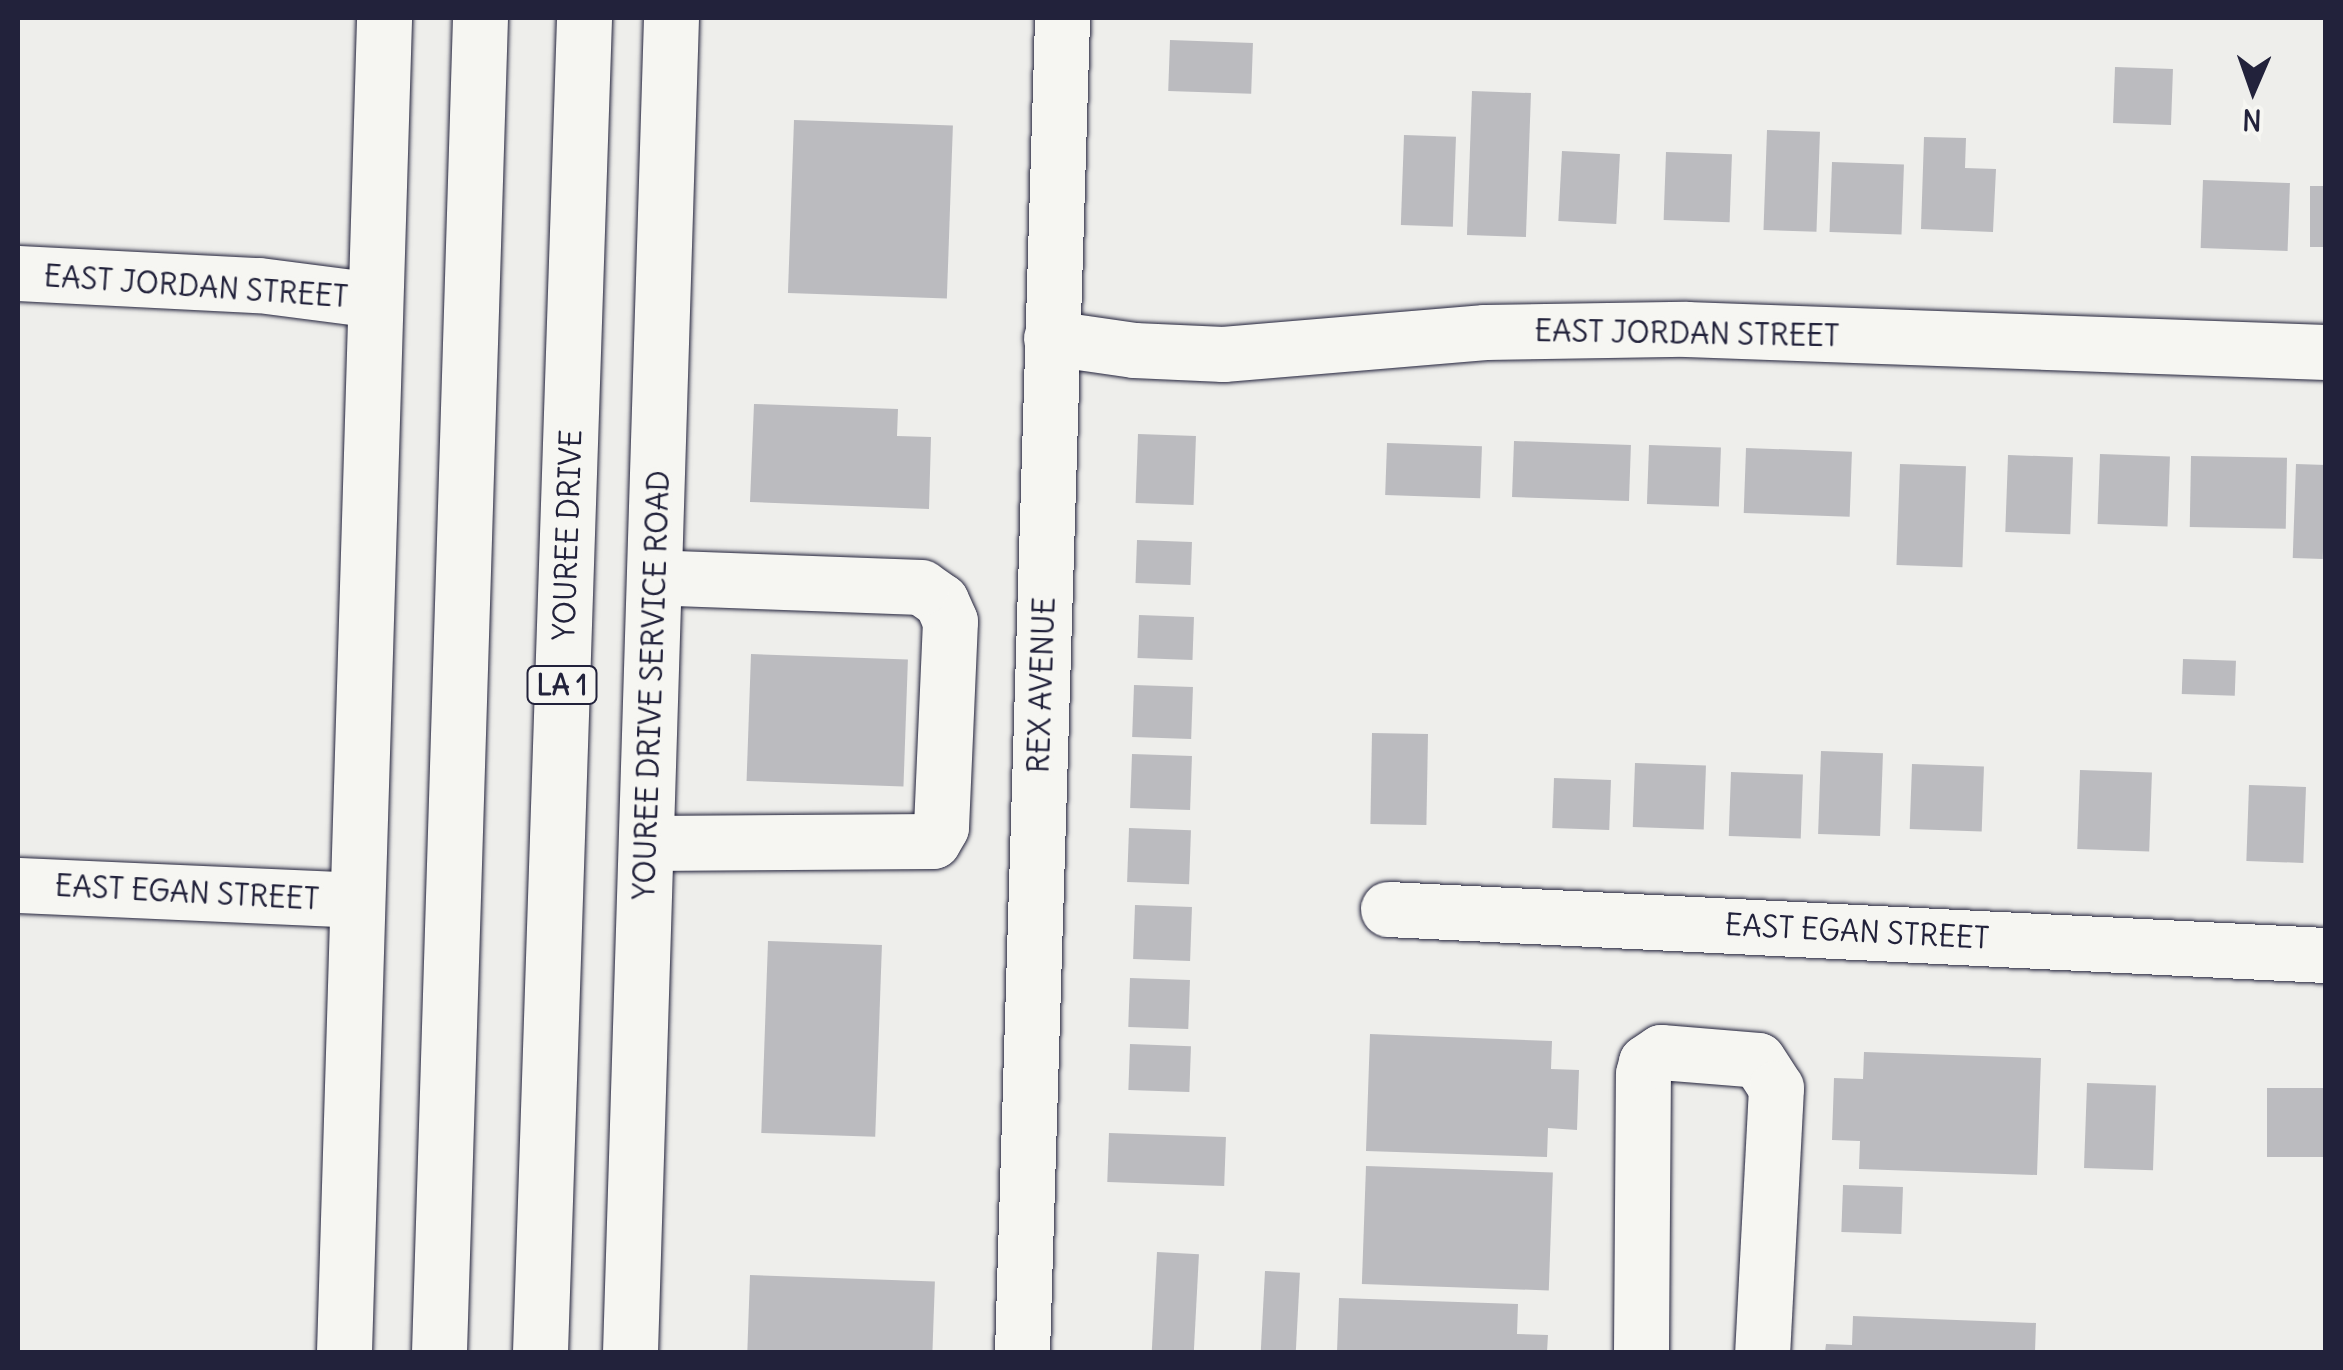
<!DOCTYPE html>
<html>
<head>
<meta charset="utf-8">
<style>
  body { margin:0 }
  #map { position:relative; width:2343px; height:1370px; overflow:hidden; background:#eeeeeb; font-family:Delius,sans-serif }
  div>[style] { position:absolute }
  .building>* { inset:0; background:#bbbbbf; transform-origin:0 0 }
  .roads { filter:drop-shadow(0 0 2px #22223b) drop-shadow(0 0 2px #22223b) }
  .minor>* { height:55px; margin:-27.5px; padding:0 27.5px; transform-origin:27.5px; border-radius:27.5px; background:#f6f6f2 }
  .major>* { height:55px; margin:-27.5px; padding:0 27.5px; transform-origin:27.5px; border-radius:27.5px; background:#f6f6f2 }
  span { translate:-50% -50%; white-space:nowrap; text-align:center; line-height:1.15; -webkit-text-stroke:8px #f6f6f2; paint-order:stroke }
  .shield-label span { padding:2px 8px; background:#f6f6f2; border:2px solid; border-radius:8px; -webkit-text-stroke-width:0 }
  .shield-label { font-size:28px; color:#22223b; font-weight:700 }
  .street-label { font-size:30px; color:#22223b }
  .frame { position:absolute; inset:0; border:20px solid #22223b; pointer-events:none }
  .north { position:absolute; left:2203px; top:40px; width:100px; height:100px; -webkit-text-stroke:8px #f6f6f2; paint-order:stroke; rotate:182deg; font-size:28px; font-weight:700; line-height:40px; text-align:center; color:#22223b }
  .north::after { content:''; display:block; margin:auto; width:35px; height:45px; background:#22223b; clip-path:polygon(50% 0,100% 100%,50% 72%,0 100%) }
</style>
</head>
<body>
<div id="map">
  <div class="building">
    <i style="left:1170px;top:40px;width:83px;height:51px;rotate:2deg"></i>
    <i style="left:2115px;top:67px;width:58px;height:56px;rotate:2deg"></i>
    <i style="left:1472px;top:91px;width:59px;height:144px;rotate:2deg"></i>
    <i style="left:794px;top:120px;width:159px;height:173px;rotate:2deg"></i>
    <i style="left:1767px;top:130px;width:53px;height:100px;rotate:2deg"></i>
    <i style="left:1404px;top:135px;width:52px;height:90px;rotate:2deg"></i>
    <i style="clip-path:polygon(1924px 137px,1966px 138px,1965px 168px,1996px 169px,1993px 232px,1921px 229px)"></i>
    <i style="left:1562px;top:151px;width:58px;height:70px;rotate:3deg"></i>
    <i style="left:1666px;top:152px;width:66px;height:68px;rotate:2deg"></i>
    <i style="left:1832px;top:162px;width:72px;height:70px;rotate:2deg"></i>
    <i style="left:2203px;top:180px;width:87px;height:68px;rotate:2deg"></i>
    <i style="left:2310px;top:186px;width:16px;height:61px"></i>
    <i style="clip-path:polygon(754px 404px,898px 409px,897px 436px,931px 437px,929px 509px,750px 502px)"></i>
    <i style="left:1138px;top:434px;width:58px;height:69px;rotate:2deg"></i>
    <i style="left:1514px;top:441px;width:117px;height:56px;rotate:2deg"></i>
    <i style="left:1387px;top:443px;width:95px;height:52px;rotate:2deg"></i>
    <i style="left:1649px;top:445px;width:72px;height:59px;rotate:2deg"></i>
    <i style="left:1746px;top:448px;width:106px;height:65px;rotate:2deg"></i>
    <i style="left:2100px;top:454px;width:70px;height:70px;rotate:2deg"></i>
    <i style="left:2008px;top:455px;width:65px;height:77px;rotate:2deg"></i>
    <i style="left:2191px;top:456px;width:96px;height:71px;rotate:1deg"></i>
    <i style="left:1900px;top:464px;width:66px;height:101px;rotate:2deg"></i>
    <i style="left:2296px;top:464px;width:30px;height:94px;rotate:2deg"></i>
    <i style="left:1137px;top:540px;width:55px;height:43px;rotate:2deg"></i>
    <i style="left:1139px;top:615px;width:55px;height:43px;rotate:2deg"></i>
    <i style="left:751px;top:654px;width:157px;height:127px;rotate:2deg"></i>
    <i style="left:2183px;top:659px;width:53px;height:35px;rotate:2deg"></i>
    <i style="left:1134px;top:685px;width:59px;height:52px;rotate:2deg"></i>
    <i style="left:1372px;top:733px;width:56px;height:91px;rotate:1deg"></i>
    <i style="left:1821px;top:751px;width:62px;height:83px;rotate:2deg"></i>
    <i style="left:1132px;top:754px;width:60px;height:54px;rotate:2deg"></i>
    <i style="left:1635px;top:763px;width:71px;height:64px;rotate:2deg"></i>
    <i style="left:1912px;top:764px;width:72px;height:65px;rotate:2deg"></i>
    <i style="left:2080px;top:770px;width:72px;height:79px;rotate:2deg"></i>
    <i style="left:1731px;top:772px;width:72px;height:64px;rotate:2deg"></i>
    <i style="left:1554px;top:778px;width:57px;height:50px;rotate:2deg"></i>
    <i style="left:2249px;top:785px;width:57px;height:76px;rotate:2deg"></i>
    <i style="left:1129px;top:828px;width:62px;height:54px;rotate:2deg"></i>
    <i style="left:1135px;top:905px;width:57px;height:54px;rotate:2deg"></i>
    <i style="left:768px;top:941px;width:114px;height:192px;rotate:2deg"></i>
    <i style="left:1130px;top:978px;width:60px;height:49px;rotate:2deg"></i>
    <i style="clip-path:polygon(1370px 1034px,1552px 1041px,1551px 1069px,1579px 1070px,1577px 1130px,1548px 1128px,1547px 1157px,1366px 1151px)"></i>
    <i style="left:1130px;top:1044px;width:61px;height:46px;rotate:2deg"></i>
    <i style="clip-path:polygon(1864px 1052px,2041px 1058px,2037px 1175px,1859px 1169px,1860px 1141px,1832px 1140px,1834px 1078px,1863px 1079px)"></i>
    <i style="left:2087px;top:1083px;width:69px;height:85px;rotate:2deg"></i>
    <i style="left:2326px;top:1088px;width:69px;height:59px;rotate:90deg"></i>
    <i style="left:1109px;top:1133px;width:117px;height:49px;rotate:2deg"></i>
    <i style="left:1366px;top:1166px;width:187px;height:118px;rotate:2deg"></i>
    <i style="left:1843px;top:1185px;width:60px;height:47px;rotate:2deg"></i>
    <i style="left:1157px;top:1252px;width:42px;height:100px;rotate:3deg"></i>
    <i style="left:1265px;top:1271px;width:35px;height:81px;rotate:3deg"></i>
    <i style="left:750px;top:1275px;width:185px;height:77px;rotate:2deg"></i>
    <i style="clip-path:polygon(1339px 1298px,1518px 1304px,1517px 1334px,1548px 1335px,1547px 1352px,1337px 1352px)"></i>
    <i style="clip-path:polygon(1853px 1316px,2036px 1323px,2035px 1352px,1825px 1352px,1826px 1344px,1852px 1345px)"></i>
  </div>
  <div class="roads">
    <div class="minor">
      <i style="left:18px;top:273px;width:241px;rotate:2.9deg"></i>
      <i style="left:259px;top:285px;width:117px;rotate:7.4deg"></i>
      <i style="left:1051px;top:338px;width:84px;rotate:8.2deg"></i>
      <i style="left:1134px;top:350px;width:89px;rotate:2.6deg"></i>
      <i style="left:1223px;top:354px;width:263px;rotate:-4.8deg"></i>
      <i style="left:1485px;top:332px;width:201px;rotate:-0.9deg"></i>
      <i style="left:1686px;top:329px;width:640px;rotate:2.06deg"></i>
      <i style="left:646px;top:843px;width:287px;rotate:-0.4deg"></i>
      <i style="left:933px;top:841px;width:16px;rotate:-60deg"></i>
      <i style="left:941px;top:827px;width:206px;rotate:-87.5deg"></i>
      <i style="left:950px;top:621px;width:22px;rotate:-114deg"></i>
      <i style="left:941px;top:601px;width:24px;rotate:-145deg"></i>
      <i style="left:921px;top:587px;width:267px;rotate:-177.9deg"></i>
      <i style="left:18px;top:885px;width:339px;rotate:2.5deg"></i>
      <i style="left:1388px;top:909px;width:939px;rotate:2.81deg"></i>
      <i style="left:344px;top:1352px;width:1335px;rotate:-88.28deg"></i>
      <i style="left:630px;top:1352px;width:1335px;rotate:-88.24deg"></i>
      <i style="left:1022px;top:1352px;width:1335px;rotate:-88.28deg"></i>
      <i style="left:1641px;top:1352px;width:278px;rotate:-89.6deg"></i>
      <i style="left:1643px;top:1074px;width:12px;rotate:-76deg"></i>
      <i style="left:1646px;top:1062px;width:18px;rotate:-34deg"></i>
      <i style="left:1661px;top:1052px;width:97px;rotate:4.7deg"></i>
      <i style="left:1758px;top:1060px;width:33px;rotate:57deg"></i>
      <i style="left:1776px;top:1088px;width:264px;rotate:93deg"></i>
    </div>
    <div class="major">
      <i style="left:439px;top:1352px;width:1335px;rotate:-88.24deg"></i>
      <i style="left:540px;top:1352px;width:1335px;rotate:-88.11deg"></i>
    </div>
  </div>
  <div class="shield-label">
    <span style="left:562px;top:685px">LA 1</span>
  </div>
  <div class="street-label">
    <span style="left:196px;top:286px;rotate:4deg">EAST JORDAN STREET</span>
    <span style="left:1687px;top:333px;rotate:1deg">EAST JORDAN STREET</span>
    <span style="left:567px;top:535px;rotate:-88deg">YOUREE DRIVE</span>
    <span style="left:651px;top:685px;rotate:-88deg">YOUREE DRIVE SERVICE ROAD</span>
    <span style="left:1041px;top:685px;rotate:-88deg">REX AVENUE</span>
    <span style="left:187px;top:892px;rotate:3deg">EAST EGAN STREET</span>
    <span style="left:1857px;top:931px;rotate:3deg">EAST EGAN STREET</span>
  </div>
  <div class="frame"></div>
  <div class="north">N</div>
</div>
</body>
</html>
